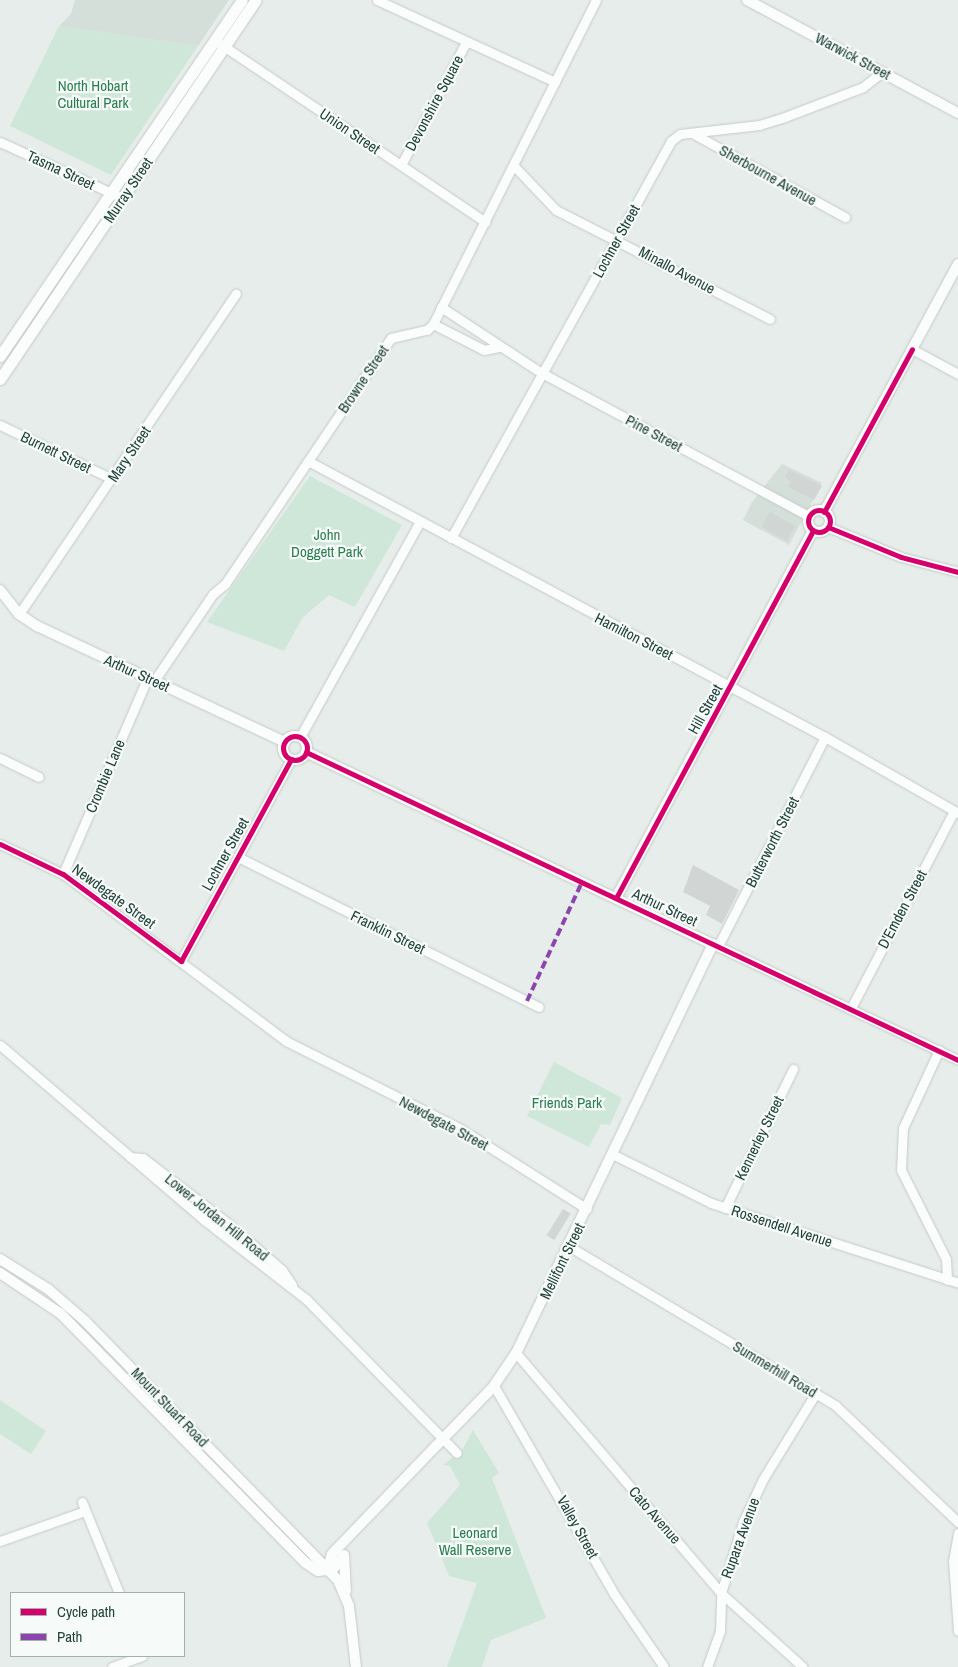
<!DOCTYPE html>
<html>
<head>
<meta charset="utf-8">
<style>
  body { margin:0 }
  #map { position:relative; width:958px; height:1667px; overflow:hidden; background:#e7edea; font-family:"Archivo Narrow",sans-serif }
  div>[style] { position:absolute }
  .built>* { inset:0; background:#d4dfda }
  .green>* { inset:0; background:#cfe7d8 }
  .building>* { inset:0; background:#d1d6d4; transform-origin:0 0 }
  .roads { filter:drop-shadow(0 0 1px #c4cac8) drop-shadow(0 0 1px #c4cac8) }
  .minor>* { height:9px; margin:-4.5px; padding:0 4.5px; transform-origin:4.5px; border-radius:4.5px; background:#fbfcfc }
  .tertiary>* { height:10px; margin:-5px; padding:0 5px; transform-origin:5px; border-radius:5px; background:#fbfcfc }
  .tertiary>.ring { margin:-5px; padding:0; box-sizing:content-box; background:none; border:10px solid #fbfcfc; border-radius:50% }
  .secondary>* { height:11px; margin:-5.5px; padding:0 5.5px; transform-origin:5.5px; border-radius:5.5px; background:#fbfcfc }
  .quiet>* { height:4px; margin-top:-2px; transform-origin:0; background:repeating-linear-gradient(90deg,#8e44ad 0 8px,transparent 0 12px) }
  .cycleway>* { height:5px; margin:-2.5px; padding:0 2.5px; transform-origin:2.5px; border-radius:2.5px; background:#d6006c }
  .cycleway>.ring { margin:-2.5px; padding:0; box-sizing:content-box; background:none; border:5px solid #d6006c; border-radius:50% }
  span { translate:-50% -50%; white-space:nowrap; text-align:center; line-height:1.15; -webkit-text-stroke:4.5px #f6fbf9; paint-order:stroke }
  .street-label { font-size:15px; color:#22433c }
  .park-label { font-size:15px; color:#287e4f }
  .legend { position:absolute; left:10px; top:1592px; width:175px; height:65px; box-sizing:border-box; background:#f6fbf9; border:1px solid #a1b1ad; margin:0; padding:6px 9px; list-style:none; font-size:15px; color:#22433c }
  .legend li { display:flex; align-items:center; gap:10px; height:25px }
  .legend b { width:25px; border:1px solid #a1b1ad }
</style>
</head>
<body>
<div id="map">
  <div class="built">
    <i style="clip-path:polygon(75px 0,229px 0,198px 46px,59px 26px,71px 14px)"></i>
    <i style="clip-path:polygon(782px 464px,822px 483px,789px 545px,743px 520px,752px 502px)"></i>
  </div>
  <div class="green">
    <i style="clip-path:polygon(59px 26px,198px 46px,111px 175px,10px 126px)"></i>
    <i style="clip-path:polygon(310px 476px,402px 525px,355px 607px,329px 595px,303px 617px,284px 651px,207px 622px)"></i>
    <i style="clip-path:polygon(554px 1062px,622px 1098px,610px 1125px,601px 1124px,589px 1147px,527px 1116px)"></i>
    <i style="clip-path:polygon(0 1400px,46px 1431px,31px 1454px,0 1434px)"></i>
    <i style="clip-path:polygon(473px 1430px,499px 1473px,492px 1478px,546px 1618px,491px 1640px,482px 1667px,447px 1667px,477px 1583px,449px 1576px,427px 1523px,460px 1485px,450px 1466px,443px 1465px,463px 1449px)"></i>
  </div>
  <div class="building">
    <i style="clip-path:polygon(789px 470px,822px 486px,814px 500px,788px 487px,791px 482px,785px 477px)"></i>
    <i style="left:770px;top:512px;width:29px;height:17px;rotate:29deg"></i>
    <i style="clip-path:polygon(693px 865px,739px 890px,722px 924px,706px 915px,710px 906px,683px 892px)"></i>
    <i style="left:563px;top:1209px;width:9px;height:31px;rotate:32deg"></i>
  </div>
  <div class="roads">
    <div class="minor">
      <i style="left:377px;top:0;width:196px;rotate:24.7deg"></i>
      <i style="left:219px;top:43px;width:321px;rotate:33.9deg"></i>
      <i style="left:692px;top:133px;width:175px;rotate:28.8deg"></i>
      <i style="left:0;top:142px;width:128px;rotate:24.6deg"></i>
      <i style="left:401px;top:165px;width:139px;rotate:-62.1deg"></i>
      <i style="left:515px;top:167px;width:59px;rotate:46.4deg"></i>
      <i style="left:556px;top:210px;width:240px;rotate:27deg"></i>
      <i style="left:441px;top:307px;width:118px;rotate:33.3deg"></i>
      <i style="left:540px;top:372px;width:305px;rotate:28.2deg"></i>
      <i style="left:433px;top:324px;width:57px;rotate:27deg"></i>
      <i style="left:484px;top:350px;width:16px;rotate:-11deg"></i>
      <i style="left:912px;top:349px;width:52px;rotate:28.5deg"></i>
      <i style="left:0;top:425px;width:124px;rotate:25.7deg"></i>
      <i style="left:308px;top:461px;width:586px;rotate:28.1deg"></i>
      <i style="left:825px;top:737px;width:153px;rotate:29.7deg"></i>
      <i style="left:828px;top:527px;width:79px;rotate:22.3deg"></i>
      <i style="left:901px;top:557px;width:59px;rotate:14.7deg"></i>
      <i style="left:451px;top:538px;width:454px;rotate:-61deg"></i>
      <i style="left:671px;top:141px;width:11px;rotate:-38deg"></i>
      <i style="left:680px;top:134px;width:80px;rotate:-6.5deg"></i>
      <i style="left:759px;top:125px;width:24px;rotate:-17deg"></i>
      <i style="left:782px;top:118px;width:87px;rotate:-20.9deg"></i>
      <i style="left:863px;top:87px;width:24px;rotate:-38deg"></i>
      <i style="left:19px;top:614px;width:387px;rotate:-55.9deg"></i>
      <i style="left:154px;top:681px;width:105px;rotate:-55.9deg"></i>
      <i style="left:213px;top:594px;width:16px;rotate:-40deg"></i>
      <i style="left:225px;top:584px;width:297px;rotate:-56deg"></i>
      <i style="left:391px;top:338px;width:37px;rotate:-13deg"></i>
      <i style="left:427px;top:330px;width:8px;rotate:-45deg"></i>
      <i style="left:433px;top:324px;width:363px;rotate:-63.3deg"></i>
      <i style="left:300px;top:737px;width:247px;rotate:-60.9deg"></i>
      <i style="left:0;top:758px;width:43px;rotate:26deg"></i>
      <i style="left:0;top:844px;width:70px;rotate:25.5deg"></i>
      <i style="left:63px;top:874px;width:279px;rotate:36.8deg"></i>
      <i style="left:286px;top:1041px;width:196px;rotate:26.7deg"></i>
      <i style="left:461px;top:1129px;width:149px;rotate:32.4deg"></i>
      <i style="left:238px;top:857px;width:336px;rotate:26.5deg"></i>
      <i style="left:63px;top:874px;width:215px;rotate:-66.7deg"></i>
      <i style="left:713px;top:944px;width:271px;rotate:25.3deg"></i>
      <i style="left:718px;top:946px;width:235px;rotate:-62.9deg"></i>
      <i style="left:181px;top:961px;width:230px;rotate:-61.4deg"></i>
      <i style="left:851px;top:1008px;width:222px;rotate:-62.4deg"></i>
      <i style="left:0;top:1045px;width:269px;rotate:40.6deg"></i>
      <i style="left:204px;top:1220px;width:130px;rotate:37.8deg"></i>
      <i style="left:307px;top:1300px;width:214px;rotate:45.6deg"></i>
      <i style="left:939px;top:1050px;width:86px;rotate:114.8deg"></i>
      <i style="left:903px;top:1128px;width:42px;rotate:92.7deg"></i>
      <i style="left:901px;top:1170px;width:100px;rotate:63.2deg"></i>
      <i style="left:946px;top:1259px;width:21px;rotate:87deg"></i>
      <i style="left:612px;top:1154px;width:110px;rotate:26.3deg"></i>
      <i style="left:711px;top:1203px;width:260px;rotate:17.9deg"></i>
      <i style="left:130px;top:1157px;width:13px;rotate:4deg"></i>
      <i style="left:143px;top:1158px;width:108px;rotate:37.5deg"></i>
      <i style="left:229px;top:1224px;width:70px;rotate:41deg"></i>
      <i style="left:282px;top:1270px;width:18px;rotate:56deg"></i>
      <i style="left:725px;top:1208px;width:155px;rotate:-63.9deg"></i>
      <i style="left:570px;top:1247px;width:309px;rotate:30.8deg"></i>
      <i style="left:835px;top:1405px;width:170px;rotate:43.6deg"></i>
      <i style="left:516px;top:1353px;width:316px;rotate:49.5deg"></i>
      <i style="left:721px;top:1593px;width:110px;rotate:42.1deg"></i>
      <i style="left:494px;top:1386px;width:240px;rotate:60deg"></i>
      <i style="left:614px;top:1594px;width:88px;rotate:55.6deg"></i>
      <i style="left:82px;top:1502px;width:98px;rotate:67.9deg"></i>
      <i style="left:958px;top:1533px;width:28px;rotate:100deg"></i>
      <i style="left:953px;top:1561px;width:70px;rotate:85.9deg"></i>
      <i style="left:0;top:1541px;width:90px;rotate:-19.4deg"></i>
      <i style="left:112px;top:1667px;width:32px;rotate:-20deg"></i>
      <i style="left:707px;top:1667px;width:38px;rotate:-70deg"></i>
      <i style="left:720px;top:1631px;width:38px;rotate:-88deg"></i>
      <i style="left:721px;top:1593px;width:74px;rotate:-72.8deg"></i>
      <i style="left:743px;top:1522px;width:47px;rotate:-65.1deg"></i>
      <i style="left:763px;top:1479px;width:101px;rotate:-58.4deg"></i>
    </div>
    <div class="tertiary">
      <i style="left:747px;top:0;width:239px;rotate:28.2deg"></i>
      <i class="ring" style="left:808px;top:510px;width:12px;height:12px"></i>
      <i style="left:824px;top:512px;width:282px;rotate:-61.6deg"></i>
      <i style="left:0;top:590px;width:31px;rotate:52deg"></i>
      <i style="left:19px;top:614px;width:22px;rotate:34deg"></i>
      <i style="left:37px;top:626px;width:274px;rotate:25.1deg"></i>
      <i class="ring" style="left:283px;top:736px;width:14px;height:14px"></i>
      <i style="left:306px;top:752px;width:450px;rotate:25.3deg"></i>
      <i style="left:713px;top:944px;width:454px;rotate:115.7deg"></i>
      <i style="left:516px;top:1353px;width:40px;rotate:124deg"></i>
      <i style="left:494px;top:1386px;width:233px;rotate:134deg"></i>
      <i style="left:332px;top:1554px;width:17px;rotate:107deg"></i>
      <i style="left:616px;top:898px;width:417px;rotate:-61.8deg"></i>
      <i style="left:0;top:1259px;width:57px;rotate:32deg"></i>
      <i style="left:48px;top:1289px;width:49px;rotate:40.9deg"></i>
      <i style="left:85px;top:1321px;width:362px;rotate:45.7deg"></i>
      <i style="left:338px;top:1580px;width:28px;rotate:67deg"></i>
      <i style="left:349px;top:1606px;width:61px;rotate:83.5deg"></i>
      <i style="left:0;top:1273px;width:73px;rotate:33.9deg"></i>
      <i style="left:61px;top:1314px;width:349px;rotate:45.5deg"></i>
      <i style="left:306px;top:1563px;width:14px;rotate:34deg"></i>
      <i style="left:318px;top:1571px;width:9px;rotate:-6deg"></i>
      <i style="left:327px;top:1570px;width:7px;rotate:-16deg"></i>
      <i style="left:334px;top:1568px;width:16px;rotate:-52deg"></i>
      <i style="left:344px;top:1555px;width:36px;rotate:87deg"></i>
    </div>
    <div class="secondary">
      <i style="left:0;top:356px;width:430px;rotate:-55.8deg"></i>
      <i style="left:0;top:379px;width:457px;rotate:-56deg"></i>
    </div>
  </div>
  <div class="quiet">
    <i style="left:527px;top:1001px;width:131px;rotate:-65.2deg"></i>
  </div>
  <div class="cycleway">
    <i class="ring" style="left:808px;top:510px;width:17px;height:17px"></i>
    <i style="left:824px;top:512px;width:185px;rotate:-61.6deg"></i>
    <i style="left:828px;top:527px;width:79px;rotate:22.3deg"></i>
    <i style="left:901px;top:557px;width:59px;rotate:14.7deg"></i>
    <i class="ring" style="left:283px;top:736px;width:19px;height:19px"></i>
    <i style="left:306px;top:752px;width:721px;rotate:25.29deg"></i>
    <i style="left:0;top:844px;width:70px;rotate:25.5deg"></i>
    <i style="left:63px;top:874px;width:147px;rotate:36.4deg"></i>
    <i style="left:181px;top:961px;width:230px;rotate:-61.4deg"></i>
    <i style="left:616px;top:898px;width:417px;rotate:-61.8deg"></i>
  </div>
  <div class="street-label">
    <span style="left:853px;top:56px;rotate:28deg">Warwick Street</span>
    <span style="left:434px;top:103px;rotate:-62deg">Devonshire Square</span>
    <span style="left:350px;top:131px;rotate:34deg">Union Street</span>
    <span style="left:61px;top:170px;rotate:25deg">Tasma Street</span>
    <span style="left:768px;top:175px;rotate:29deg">Sherbourne Avenue</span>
    <span style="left:128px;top:190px;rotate:-56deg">Murray Street</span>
    <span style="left:616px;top:241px;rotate:-61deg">Lochner Street</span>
    <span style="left:677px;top:270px;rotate:28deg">Minallo Avenue</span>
    <span style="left:363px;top:379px;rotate:-56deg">Browne Street</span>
    <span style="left:654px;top:433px;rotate:28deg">Pine Street</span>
    <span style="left:56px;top:452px;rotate:26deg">Burnett Street</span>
    <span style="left:129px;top:454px;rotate:-56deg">Mary Street</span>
    <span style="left:634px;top:636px;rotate:27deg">Hamilton Street</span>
    <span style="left:137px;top:673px;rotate:24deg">Arthur Street</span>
    <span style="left:705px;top:709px;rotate:-61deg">Hill Street</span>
    <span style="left:105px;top:776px;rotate:-67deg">Crombie Lane</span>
    <span style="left:772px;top:842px;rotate:-63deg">Butterworth Street</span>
    <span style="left:225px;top:854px;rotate:-61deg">Lochner Street</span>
    <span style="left:114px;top:896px;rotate:36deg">Newdegate Street</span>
    <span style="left:665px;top:907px;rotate:25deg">Arthur Street</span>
    <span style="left:902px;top:909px;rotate:-62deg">D'Emden Street</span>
    <span style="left:388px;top:932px;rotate:26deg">Franklin Street</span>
    <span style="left:444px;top:1123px;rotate:28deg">Newdegate Street</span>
    <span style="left:759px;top:1138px;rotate:-64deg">Kennerley Street</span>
    <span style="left:217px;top:1217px;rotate:39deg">Lower Jordan Hill Road</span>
    <span style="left:782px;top:1226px;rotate:18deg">Rossendell Avenue</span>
    <span style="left:562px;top:1261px;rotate:-64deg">Mellifont Street</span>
    <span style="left:775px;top:1369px;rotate:31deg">Summerhill Road</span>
    <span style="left:170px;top:1407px;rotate:46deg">Mount Stuart Road</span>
    <span style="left:655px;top:1515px;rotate:49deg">Cato Avenue</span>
    <span style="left:578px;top:1527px;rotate:61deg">Valley Street</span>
    <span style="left:740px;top:1538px;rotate:-70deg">Rupara Avenue</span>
  </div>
  <div class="park-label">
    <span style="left:93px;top:94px">North Hobart<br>Cultural Park</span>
    <span style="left:327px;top:543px">John<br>Doggett Park</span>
    <span style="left:567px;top:1103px">Friends Park</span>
    <span style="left:475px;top:1541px">Leonard<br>Wall Reserve</span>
  </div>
  <ul class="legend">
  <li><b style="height:6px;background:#d6006c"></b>Cycle path</li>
  <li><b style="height:6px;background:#8e44ad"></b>Path</li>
  </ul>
</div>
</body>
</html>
